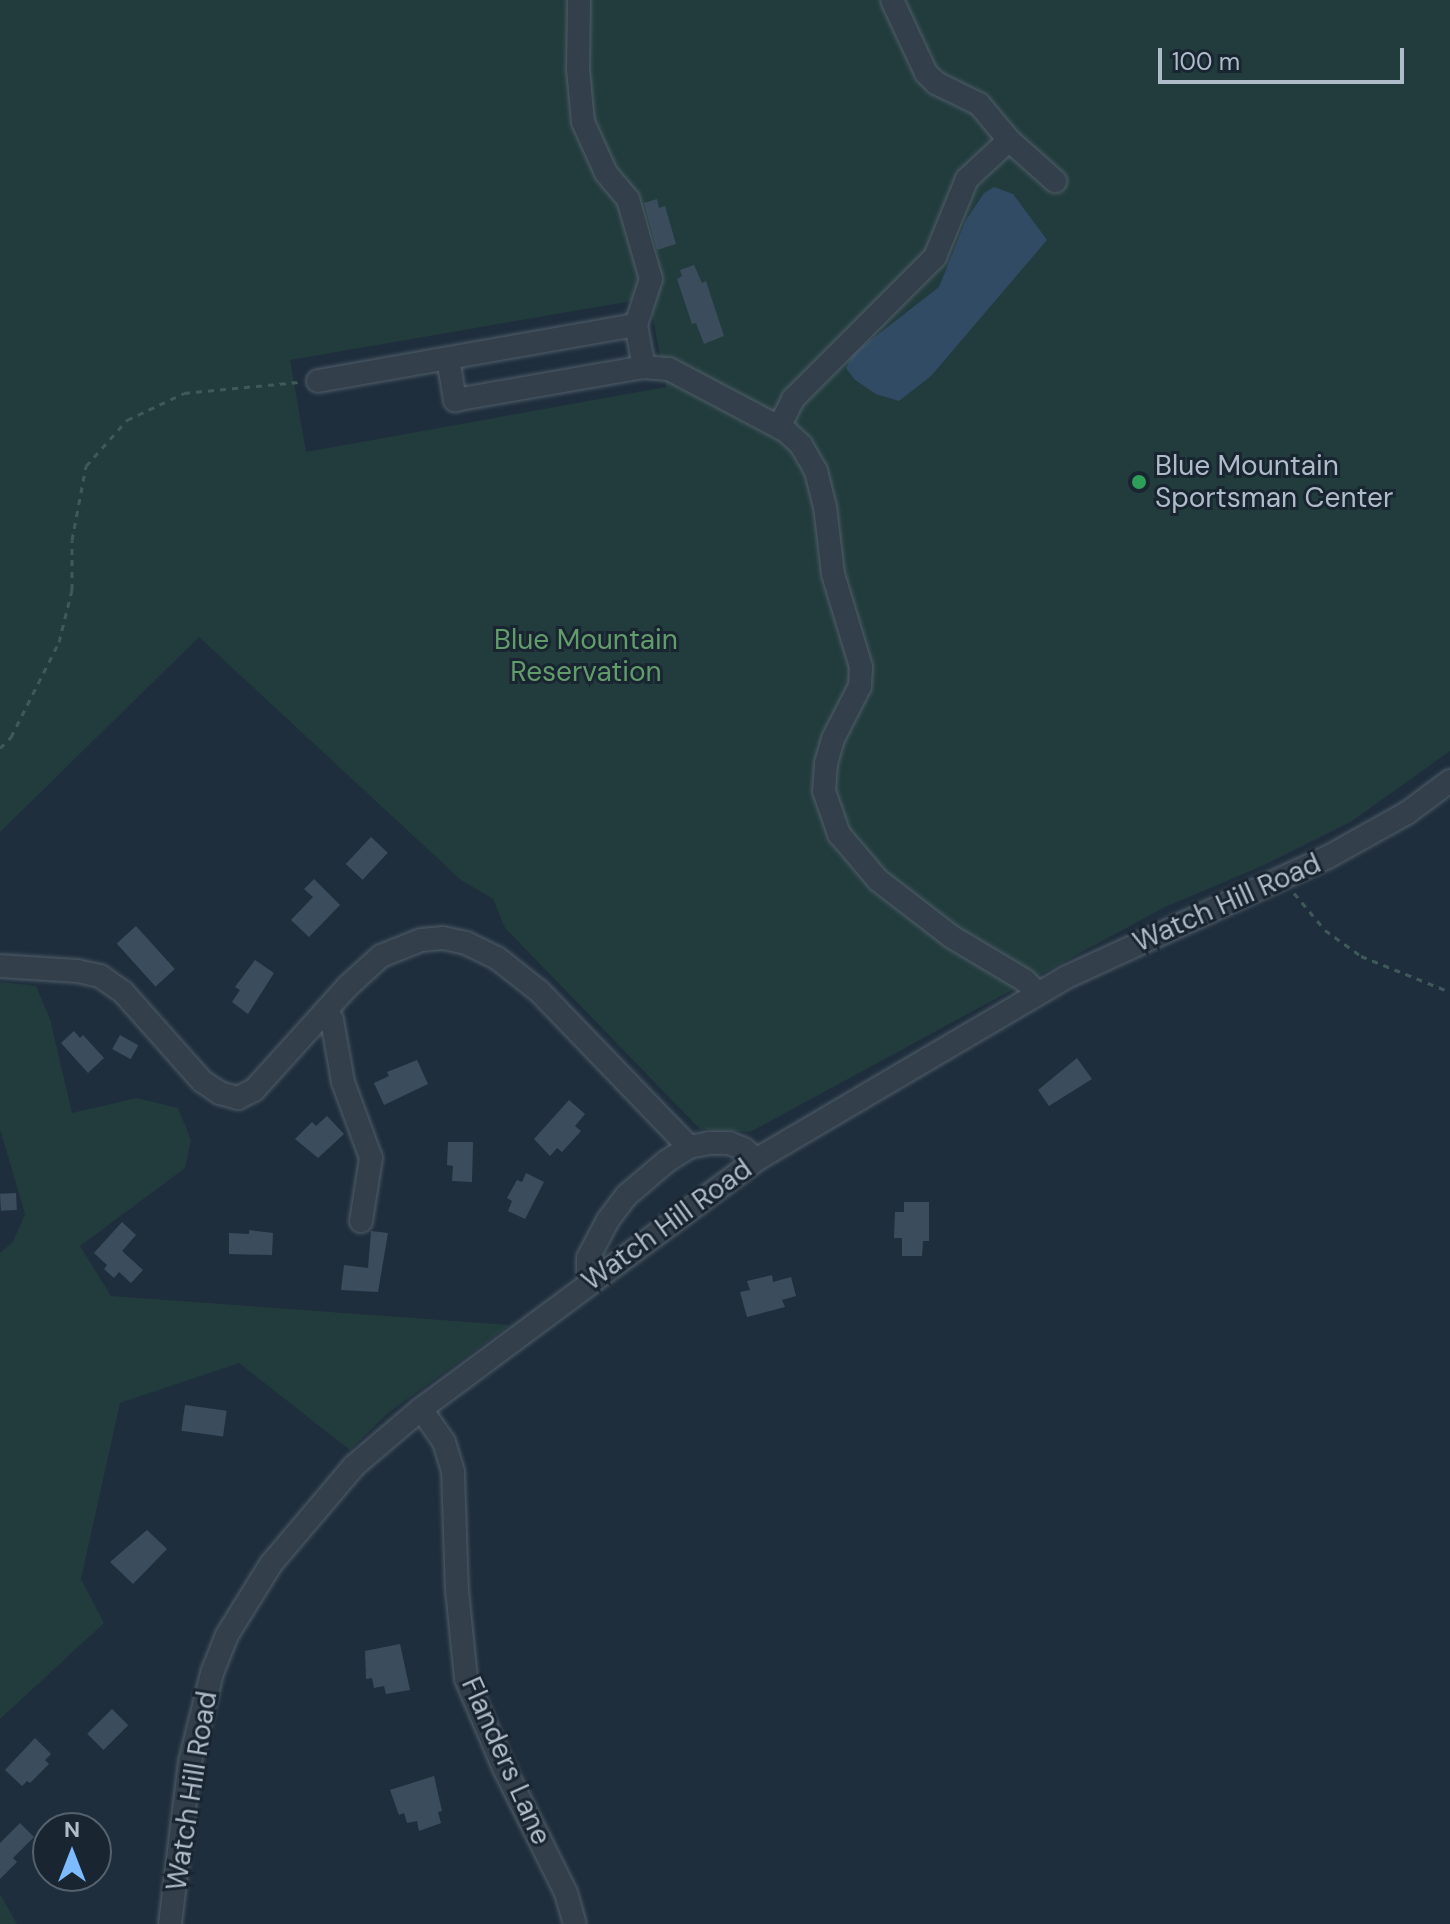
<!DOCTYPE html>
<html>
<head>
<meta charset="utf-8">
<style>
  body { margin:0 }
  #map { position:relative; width:1450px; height:1924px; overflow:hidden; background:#1f2e3c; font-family:"DM Sans",sans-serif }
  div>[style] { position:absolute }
  .green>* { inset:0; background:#223c3d }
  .water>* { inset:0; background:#314b65 }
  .building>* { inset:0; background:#3b4d5c; transform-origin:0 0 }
  .path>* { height:3px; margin-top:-1.5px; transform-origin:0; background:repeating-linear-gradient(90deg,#3f595a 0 6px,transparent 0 12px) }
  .roads { filter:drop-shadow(0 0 2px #515e6a) drop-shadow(0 0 2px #515e6a) }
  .minor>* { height:22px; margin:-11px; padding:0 11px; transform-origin:11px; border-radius:11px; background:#33404c }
  .dots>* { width:22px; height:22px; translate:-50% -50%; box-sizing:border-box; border:4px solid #192531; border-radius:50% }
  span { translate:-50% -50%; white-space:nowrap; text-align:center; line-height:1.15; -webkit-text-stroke:6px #192531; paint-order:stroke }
  .poi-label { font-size:28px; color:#aebbc8 }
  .left { translate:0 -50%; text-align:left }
  .park-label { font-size:28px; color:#639c6b }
  .street-label { font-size:28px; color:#aebbc8 }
  .north { position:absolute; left:32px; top:1812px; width:80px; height:80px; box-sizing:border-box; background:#192531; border:2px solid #55616d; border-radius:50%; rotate:0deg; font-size:22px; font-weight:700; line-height:32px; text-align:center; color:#aebbc8 }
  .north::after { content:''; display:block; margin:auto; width:28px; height:36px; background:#7dbaff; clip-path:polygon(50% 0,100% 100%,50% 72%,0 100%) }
  .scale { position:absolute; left:1158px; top:48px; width:246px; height:36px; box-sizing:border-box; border:4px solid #aebbc8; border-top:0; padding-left:10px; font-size:24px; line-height:28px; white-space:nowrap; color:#aebbc8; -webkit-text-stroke:6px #192531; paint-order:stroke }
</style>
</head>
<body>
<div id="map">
  <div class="green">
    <i style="clip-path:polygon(evenodd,0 0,1450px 0,1450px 751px,1352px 821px,1264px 865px,1165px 907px,750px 1132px,700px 1129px,505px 928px,493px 899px,461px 880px,199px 637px,0 832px,0 0,649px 298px,666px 387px,306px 452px,290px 360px,649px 298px)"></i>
    <i style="clip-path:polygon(0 982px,36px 986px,50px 1019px,72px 1113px,137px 1098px,178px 1108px,191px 1140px,185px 1168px,80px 1246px,111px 1296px,510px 1325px,388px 1413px,350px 1450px,239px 1363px,120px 1403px,81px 1579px,104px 1623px,0 1719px,0 1253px,13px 1242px,25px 1214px,0 1129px)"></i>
    <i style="clip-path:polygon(0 1894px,17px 1924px,0 1924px)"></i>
  </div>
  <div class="water">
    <i style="clip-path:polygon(994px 187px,1013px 194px,1047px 240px,931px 376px,899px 401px,876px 394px,855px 380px,846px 368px,853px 354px,939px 287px,966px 220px,984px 193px)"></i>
  </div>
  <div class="building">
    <i style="clip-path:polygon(657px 199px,659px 208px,665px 206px,676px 244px,657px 250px,644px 203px)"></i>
    <i style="clip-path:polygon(694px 265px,702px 283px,706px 281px,724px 336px,704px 344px,696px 323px,692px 324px,677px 279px,682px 276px,680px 270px)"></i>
    <i style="left:371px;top:837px;width:23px;height:37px;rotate:43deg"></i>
    <i style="clip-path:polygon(314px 879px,340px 905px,309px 937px,291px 920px,313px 897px,304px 889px)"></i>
    <i style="left:136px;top:926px;width:58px;height:26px;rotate:48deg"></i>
    <i style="clip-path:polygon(255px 960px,274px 973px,248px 1014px,232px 1002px,240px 990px,235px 987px)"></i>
    <i style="clip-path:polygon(74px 1031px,80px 1038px,83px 1035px,104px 1058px,88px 1073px,61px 1043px)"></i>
    <i style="left:120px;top:1035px;width:21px;height:16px;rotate:29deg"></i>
    <i style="clip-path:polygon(1077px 1058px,1092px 1079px,1049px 1106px,1038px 1090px)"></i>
    <i style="clip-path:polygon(417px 1060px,428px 1084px,384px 1105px,374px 1083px,389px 1076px,387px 1072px)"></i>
    <i style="clip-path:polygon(569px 1100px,585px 1114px,575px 1126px,581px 1131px,562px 1152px,557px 1148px,550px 1156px,534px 1139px)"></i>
    <i style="clip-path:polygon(327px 1116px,344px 1134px,318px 1158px,295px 1139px,312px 1122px,316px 1126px)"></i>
    <i style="clip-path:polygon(448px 1142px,473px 1142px,472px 1182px,452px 1181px,453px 1166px,447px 1165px)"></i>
    <i style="clip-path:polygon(526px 1173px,544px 1182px,525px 1219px,508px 1211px,512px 1201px,507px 1198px,517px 1180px,522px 1182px)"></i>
    <i style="left:16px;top:1193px;width:17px;height:16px;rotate:87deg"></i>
    <i style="clip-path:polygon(904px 1202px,929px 1202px,929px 1241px,923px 1241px,922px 1256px,902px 1256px,902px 1238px,894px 1238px,895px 1212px,904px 1212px)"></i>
    <i style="clip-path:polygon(122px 1222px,136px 1235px,122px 1251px,143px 1270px,131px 1283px,119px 1272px,114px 1278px,104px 1269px,107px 1265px,94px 1253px)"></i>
    <i style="clip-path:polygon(249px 1230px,273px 1233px,272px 1255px,229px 1254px,229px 1233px,249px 1234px)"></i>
    <i style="clip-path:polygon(371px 1231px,388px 1233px,378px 1292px,341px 1290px,344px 1265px,368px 1268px)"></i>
    <i style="clip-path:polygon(772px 1275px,773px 1282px,791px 1277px,796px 1296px,782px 1300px,785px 1307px,747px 1317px,740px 1292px,750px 1290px,747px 1281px)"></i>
    <i style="left:185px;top:1405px;width:42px;height:26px;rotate:8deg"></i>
    <i style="clip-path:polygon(147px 1530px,167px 1549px,133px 1584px,110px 1562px)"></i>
    <i style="clip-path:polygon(400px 1644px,410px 1690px,386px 1694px,384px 1686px,374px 1688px,372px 1678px,366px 1679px,365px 1651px)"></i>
    <i style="left:112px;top:1709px;width:23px;height:35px;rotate:45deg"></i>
    <i style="clip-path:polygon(35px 1738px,51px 1754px,45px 1760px,49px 1764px,30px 1783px,27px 1781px,22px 1786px,5px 1770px)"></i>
    <i style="clip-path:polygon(434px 1776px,442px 1811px,438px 1812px,441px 1823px,419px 1831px,417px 1821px,407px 1823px,404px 1813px,399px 1815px,390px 1790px)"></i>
    <i style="clip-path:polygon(20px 1823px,34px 1837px,13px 1858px,17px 1862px,0 1879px,0 1843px)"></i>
  </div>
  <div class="path">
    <i style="left:0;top:748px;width:16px;rotate:-45deg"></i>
    <i style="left:11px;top:737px;width:106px;rotate:-63.2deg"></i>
    <i style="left:59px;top:642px;width:54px;rotate:-76deg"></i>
    <i style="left:72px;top:590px;width:50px;rotate:-90deg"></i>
    <i style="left:72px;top:540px;width:75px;rotate:-79.3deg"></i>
    <i style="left:86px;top:466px;width:62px;rotate:-48.3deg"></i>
    <i style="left:127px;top:420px;width:63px;rotate:-25.3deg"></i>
    <i style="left:184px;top:393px;width:115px;rotate:-5.5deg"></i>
    <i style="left:1294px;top:893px;width:48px;rotate:50deg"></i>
    <i style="left:1325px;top:930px;width:44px;rotate:35.8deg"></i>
    <i style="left:1361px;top:956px;width:96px;rotate:22deg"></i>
  </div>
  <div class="roads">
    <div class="minor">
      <i style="left:579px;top:0;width:69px;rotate:90.8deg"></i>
      <i style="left:578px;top:69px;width:53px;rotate:84.6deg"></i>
      <i style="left:583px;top:122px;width:56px;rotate:65.7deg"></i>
      <i style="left:606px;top:173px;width:34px;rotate:50deg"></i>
      <i style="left:628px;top:199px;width:83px;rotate:74deg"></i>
      <i style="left:651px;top:279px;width:48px;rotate:108.1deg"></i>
      <i style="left:892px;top:0;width:81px;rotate:65deg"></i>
      <i style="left:926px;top:73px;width:14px;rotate:45deg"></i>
      <i style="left:936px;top:83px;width:48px;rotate:26deg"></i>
      <i style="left:979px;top:104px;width:47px;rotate:50.2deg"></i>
      <i style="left:1009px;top:140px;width:62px;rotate:41.7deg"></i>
      <i style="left:448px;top:359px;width:42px;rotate:80.3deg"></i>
      <i style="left:455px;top:400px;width:192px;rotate:-9.9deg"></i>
      <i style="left:318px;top:381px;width:323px;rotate:-10deg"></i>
      <i style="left:636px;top:325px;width:43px;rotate:79.2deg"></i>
      <i style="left:644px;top:367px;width:25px;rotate:5deg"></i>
      <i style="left:669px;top:369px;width:132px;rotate:27.9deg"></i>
      <i style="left:786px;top:431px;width:21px;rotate:43deg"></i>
      <i style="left:801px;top:445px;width:30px;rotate:60deg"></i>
      <i style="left:816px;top:471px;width:36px;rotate:76deg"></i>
      <i style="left:825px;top:506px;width:68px;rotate:83.3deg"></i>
      <i style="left:833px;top:574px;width:97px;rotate:73.2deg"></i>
      <i style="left:861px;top:667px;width:19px;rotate:93deg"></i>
      <i style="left:860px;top:686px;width:59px;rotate:117deg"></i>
      <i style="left:833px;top:739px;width:25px;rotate:106deg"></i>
      <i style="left:826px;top:763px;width:28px;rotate:94deg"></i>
      <i style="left:824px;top:791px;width:46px;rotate:70.8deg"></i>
      <i style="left:839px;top:834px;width:60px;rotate:49.7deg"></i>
      <i style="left:878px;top:880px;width:93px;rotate:37.6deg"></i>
      <i style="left:952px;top:937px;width:84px;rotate:30.8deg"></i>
      <i style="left:1024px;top:980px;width:19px;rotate:43deg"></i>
      <i style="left:779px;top:427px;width:31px;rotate:-63deg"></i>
      <i style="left:793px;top:399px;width:201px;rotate:-45deg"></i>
      <i style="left:935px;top:257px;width:84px;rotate:-67.7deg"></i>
      <i style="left:967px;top:179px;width:57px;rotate:-42.9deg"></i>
      <i style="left:0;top:966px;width:77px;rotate:3.7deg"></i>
      <i style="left:77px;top:971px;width:24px;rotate:12deg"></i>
      <i style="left:100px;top:976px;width:28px;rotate:35deg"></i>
      <i style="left:123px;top:992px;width:119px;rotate:48.4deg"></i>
      <i style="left:202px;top:1081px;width:22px;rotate:34deg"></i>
      <i style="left:220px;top:1093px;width:19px;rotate:16deg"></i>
      <i style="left:238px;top:1098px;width:18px;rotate:-27deg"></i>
      <i style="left:254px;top:1090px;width:140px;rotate:-47.9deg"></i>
      <i style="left:348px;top:986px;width:45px;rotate:-42.3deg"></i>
      <i style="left:381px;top:956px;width:43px;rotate:-21.8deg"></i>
      <i style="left:421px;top:940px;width:22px;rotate:-5deg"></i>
      <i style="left:443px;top:938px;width:24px;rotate:12deg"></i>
      <i style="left:466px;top:943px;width:34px;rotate:26deg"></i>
      <i style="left:497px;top:958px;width:53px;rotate:38.2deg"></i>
      <i style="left:539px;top:991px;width:216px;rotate:46.1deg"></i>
      <i style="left:326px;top:1011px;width:11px;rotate:56deg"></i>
      <i style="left:332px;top:1020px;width:63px;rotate:79.9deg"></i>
      <i style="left:343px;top:1082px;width:81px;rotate:69.8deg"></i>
      <i style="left:371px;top:1158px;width:64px;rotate:99deg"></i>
      <i style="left:592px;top:1280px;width:11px;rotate:-112deg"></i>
      <i style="left:588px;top:1270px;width:12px;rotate:-90deg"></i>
      <i style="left:588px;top:1258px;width:43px;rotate:-62.2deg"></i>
      <i style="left:608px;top:1220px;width:31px;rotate:-53deg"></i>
      <i style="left:627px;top:1195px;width:52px;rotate:-40.4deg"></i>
      <i style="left:667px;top:1161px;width:26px;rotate:-32deg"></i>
      <i style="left:689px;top:1147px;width:21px;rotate:-11deg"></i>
      <i style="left:710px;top:1143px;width:19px"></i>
      <i style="left:729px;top:1143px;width:16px;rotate:22deg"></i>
      <i style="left:744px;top:1149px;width:16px;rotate:43deg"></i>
      <i style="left:421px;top:1409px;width:40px;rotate:55.1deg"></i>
      <i style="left:444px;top:1442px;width:31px;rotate:73deg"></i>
      <i style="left:453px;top:1472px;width:118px;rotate:88.1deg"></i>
      <i style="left:457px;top:1590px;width:89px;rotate:84.2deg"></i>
      <i style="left:466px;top:1679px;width:97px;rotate:66.9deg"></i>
      <i style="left:504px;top:1768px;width:140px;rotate:63.6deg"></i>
      <i style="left:566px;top:1893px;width:32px;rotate:74deg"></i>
      <i style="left:170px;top:1924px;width:163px;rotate:-83deg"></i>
      <i style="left:190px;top:1762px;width:92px;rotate:-76.1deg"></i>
      <i style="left:212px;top:1673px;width:41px;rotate:-68.5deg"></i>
      <i style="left:227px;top:1635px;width:84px;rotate:-58.2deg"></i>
      <i style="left:271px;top:1564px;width:128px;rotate:-49.7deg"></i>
      <i style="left:354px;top:1466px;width:88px;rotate:-40.4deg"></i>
      <i style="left:421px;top:1409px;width:417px;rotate:-36.6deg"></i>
      <i style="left:756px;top:1160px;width:361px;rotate:-30.5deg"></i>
      <i style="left:1067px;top:977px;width:287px;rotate:-24.7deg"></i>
      <i style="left:1328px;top:857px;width:90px;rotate:-29.1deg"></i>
      <i style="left:1407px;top:813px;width:54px;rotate:-36.7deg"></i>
    </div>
  </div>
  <div class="dots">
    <i style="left:1139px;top:482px;background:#2e9e5b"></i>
  </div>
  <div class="poi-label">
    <span class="left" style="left:1155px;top:482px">Blue Mountain<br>Sportsman Center</span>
  </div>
  <div class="park-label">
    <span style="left:586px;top:656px">Blue Mountain<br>Reservation</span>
  </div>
  <div class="street-label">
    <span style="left:1227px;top:903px;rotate:-24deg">Watch Hill Road</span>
    <span style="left:667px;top:1225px;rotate:-36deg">Watch Hill Road</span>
    <span style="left:506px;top:1761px;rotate:66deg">Flanders Lane</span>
    <span style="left:192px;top:1791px;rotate:-81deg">Watch Hill Road</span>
  </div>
  <div class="north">N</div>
  <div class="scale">100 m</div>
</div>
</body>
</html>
